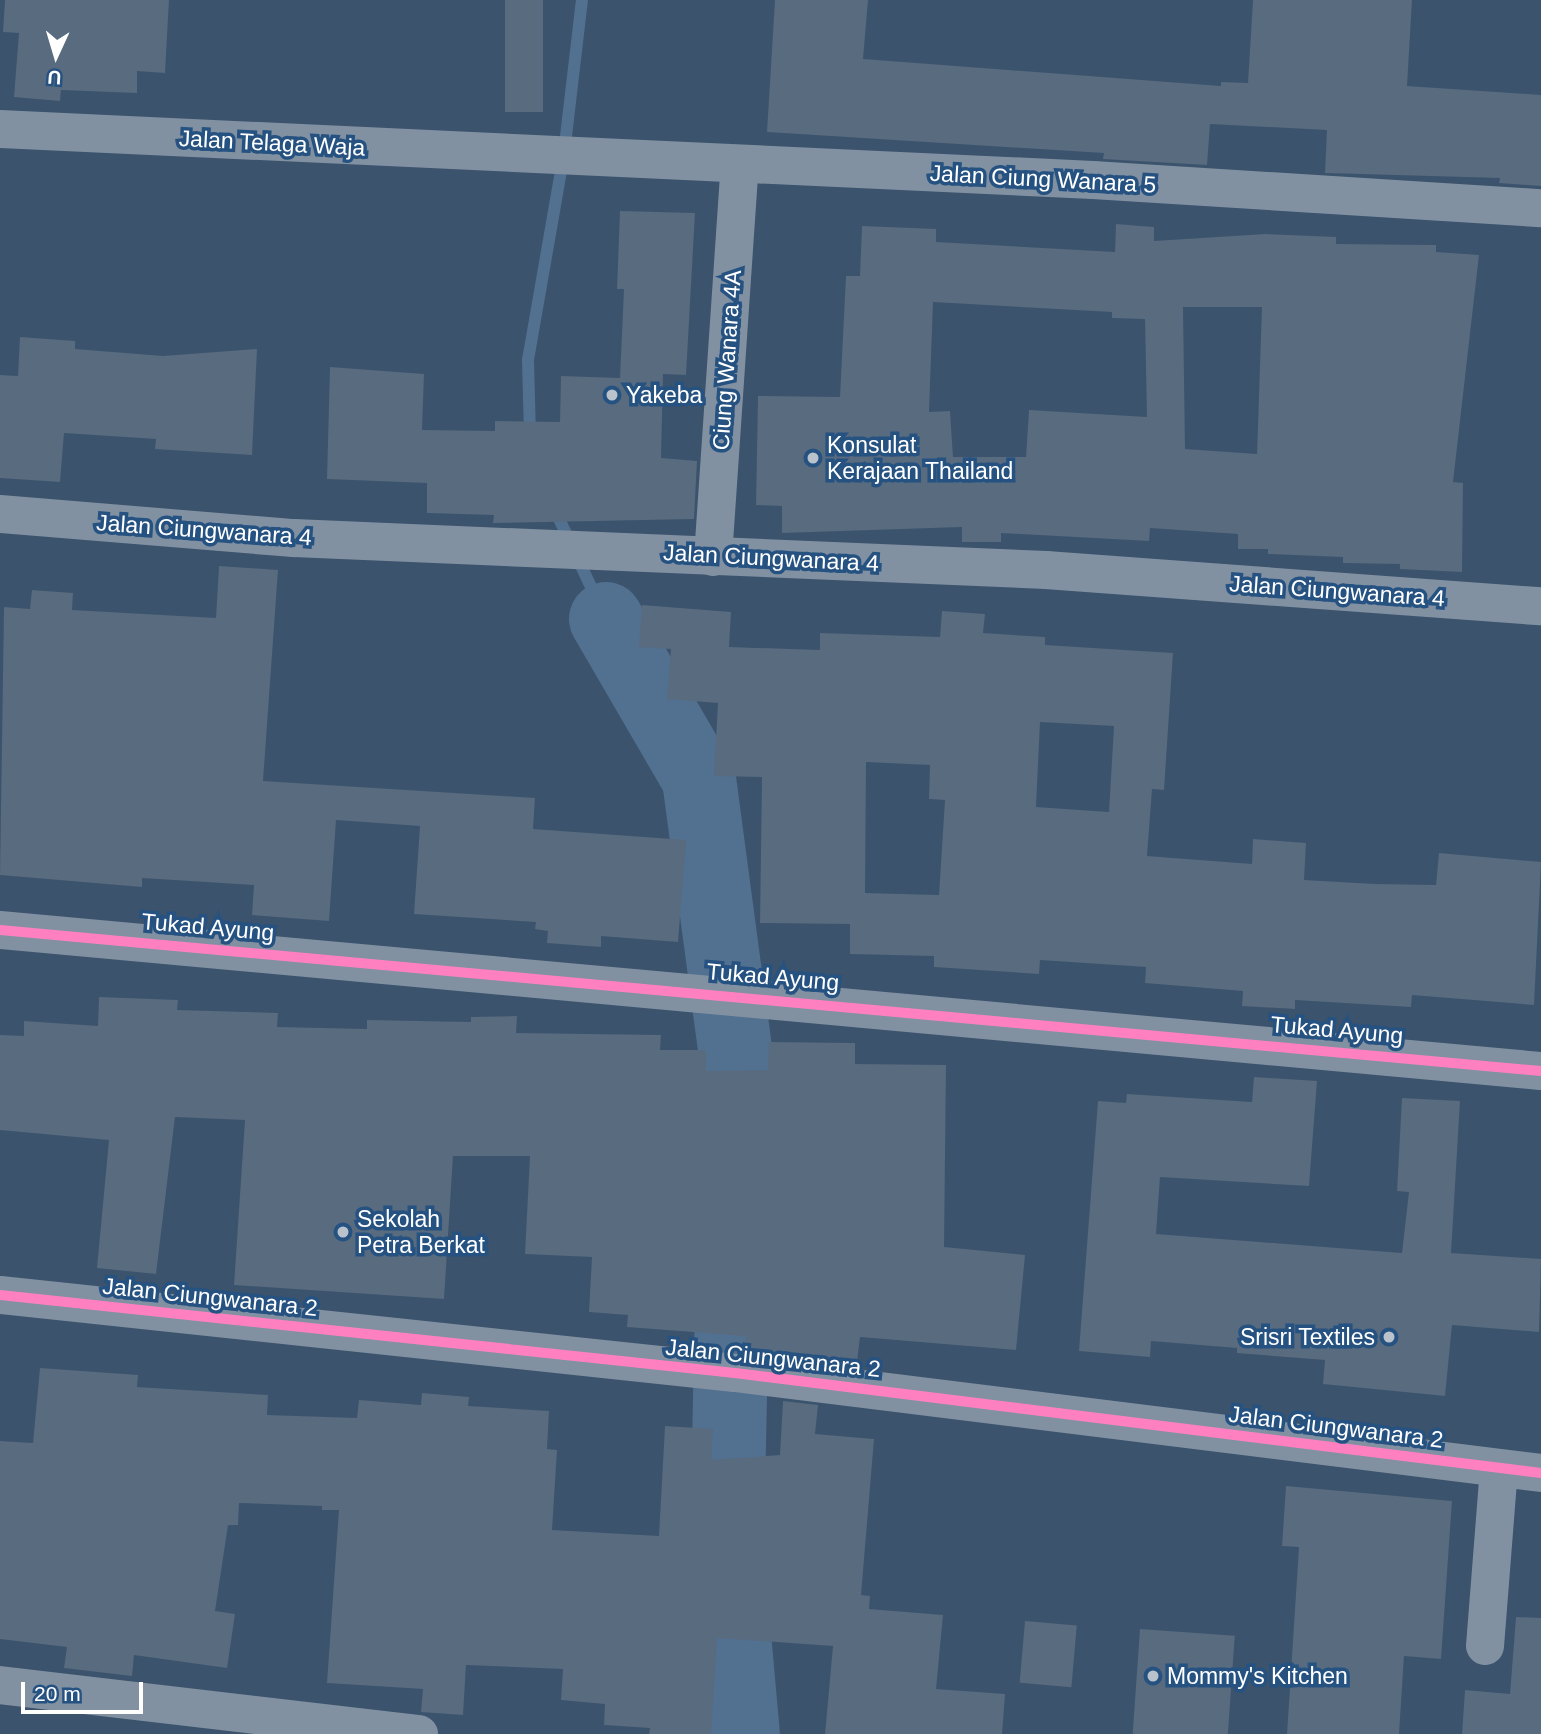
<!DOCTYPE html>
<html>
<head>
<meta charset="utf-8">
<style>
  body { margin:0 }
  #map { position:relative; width:1541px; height:1734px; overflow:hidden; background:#3b536c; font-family:Arial,sans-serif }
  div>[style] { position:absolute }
  .stream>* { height:12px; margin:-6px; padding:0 6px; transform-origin:6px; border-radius:6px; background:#527090 }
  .river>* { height:74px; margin:-37px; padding:0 37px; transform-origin:37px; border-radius:37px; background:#527090 }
  .building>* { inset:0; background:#586b7f; transform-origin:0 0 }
  .street>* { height:38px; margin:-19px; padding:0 19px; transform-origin:19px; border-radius:19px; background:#8191a2 }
  .cycleway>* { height:10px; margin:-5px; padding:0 5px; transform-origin:5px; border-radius:5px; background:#ff80c0 }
  .dots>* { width:19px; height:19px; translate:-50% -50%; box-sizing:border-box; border:4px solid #265281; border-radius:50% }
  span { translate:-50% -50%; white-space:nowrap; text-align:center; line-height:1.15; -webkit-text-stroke:7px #265281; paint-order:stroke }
  .street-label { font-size:23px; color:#fff }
  .poi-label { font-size:23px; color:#fff }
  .left { translate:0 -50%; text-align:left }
  .right { translate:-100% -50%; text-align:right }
  .north { position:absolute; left:21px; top:21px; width:70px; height:70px; -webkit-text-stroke:5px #265281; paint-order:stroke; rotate:184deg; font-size:19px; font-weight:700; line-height:28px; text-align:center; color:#fff }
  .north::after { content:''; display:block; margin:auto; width:24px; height:32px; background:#fff; clip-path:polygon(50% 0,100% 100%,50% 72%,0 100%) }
  .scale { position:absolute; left:21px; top:1682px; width:122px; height:32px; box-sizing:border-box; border:4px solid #fff; border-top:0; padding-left:9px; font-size:21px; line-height:24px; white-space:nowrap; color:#fff; -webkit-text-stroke:5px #265281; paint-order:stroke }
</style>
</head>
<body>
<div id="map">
  <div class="stream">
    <i style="left:530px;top:436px;width:76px;rotate:-91.5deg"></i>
    <i style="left:528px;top:360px;width:210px;rotate:-80.1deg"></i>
    <i style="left:564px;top:153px;width:154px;rotate:-83.3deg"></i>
    <i style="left:554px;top:508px;width:123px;rotate:64.9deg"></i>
  </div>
  <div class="river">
    <i style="left:606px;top:619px;width:185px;rotate:59.8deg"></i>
    <i style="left:699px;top:779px;width:287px;rotate:82.4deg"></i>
    <i style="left:737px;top:1063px;width:493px;rotate:91.2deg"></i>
    <i style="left:727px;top:1556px;width:179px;rotate:84.9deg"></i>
  </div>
  <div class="building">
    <i style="clip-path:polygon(5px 0,169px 0,165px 73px,137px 71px,137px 93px,61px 90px,60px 101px,14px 97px,19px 33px,3px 32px)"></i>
    <i style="left:505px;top:0;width:38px;height:112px"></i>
    <i style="clip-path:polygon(775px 0,868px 0,863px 59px,1221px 86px,1221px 82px,1248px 83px,1253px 0,1412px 0,1407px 86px,1541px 95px,1541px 186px,1499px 183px,1500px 178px,1325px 173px,1327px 130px,1210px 124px,1207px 165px,1103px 159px,1104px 153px,767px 132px)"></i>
    <i style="clip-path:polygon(620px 211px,695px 213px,686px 375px,663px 374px,661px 458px,697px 461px,694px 519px,493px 523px,494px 515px,427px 513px,427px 483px,327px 479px,330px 367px,424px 374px,422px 430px,495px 431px,495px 421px,560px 422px,561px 376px,620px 378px,624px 289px,617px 289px)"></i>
    <i style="clip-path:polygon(evenodd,1116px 224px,1154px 227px,1154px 241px,1265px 234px,1336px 237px,1336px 244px,1436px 245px,1436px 252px,1479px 255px,1453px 482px,1463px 483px,1462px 572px,1400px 569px,1400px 564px,1343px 563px,1343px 557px,1268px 554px,1268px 549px,1238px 549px,1238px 534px,1150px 528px,1149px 541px,1001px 533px,1001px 542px,962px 542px,962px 527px,782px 533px,782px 506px,756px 505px,758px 396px,840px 397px,846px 276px,860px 276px,862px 226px,936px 229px,936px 242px,1115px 252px,1116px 224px,933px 302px,1112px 312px,1112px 318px,1145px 319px,1147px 417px,1029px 410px,1026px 457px,953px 457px,950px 411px,929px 412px,933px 302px,1116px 224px,1183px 307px,1262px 307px,1257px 454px,1185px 449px,1183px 307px)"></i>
    <i style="clip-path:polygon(20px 337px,75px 341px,75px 349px,163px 356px,257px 349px,252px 455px,155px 449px,156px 439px,64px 433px,60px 482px,0 478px,0 375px,18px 376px)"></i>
    <i style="clip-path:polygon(219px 566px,278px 570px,263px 781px,535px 798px,533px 829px,686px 840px,678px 942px,601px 936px,601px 947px,547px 943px,548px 931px,535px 929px,536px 922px,414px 914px,420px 826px,336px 820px,329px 921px,252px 915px,254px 885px,142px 878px,142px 887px,0 875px,4px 607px,30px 609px,32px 590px,73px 593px,72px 610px,216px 618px)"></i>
    <i style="clip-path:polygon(evenodd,642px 605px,731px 612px,729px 647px,820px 650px,820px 633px,940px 637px,942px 611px,985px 614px,983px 633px,1045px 637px,1045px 645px,1173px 653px,1164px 790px,1152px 789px,1147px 856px,1252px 864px,1253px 839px,1306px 843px,1304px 880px,1375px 884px,1436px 885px,1439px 853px,1541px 862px,1534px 1005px,1412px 995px,1411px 1007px,1295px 1000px,1295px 1009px,1242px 1006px,1243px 991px,1145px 983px,1146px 967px,1040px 960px,1039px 974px,934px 967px,934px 956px,850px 954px,850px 924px,760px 923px,762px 777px,714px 776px,718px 703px,667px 699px,671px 649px,639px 647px,642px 605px,1040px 722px,1114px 726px,1109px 812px,1036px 807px,1040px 722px,642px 605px,866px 762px,930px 765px,929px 799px,945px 800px,939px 895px,865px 893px,866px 762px)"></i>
    <i style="clip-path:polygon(99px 997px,178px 1000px,177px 1010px,278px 1013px,277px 1027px,367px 1029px,367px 1020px,471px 1022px,471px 1017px,517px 1016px,516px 1033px,661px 1035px,660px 1050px,706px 1050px,706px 1071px,768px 1070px,769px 1042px,855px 1043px,855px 1064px,946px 1065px,944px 1247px,1025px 1255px,1016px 1350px,860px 1337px,857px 1362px,823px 1362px,745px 1352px,746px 1336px,627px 1327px,628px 1315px,589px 1312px,592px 1257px,525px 1254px,530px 1156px,453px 1156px,444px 1299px,234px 1285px,245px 1120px,175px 1117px,156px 1274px,97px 1268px,109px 1140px,0 1130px,0 1035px,24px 1036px,24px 1021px,98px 1026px)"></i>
    <i style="clip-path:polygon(1254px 1077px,1317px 1081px,1309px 1186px,1160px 1177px,1156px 1234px,1402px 1253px,1409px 1192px,1397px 1191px,1402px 1098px,1460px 1101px,1451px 1253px,1541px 1259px,1539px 1332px,1452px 1325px,1445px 1396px,1323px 1384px,1325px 1360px,1237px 1353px,1237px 1348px,1151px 1341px,1150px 1357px,1079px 1351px,1098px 1101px,1126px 1103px,1127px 1094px,1252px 1102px)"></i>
    <i style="clip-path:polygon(40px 1368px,138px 1375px,137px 1387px,268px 1395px,267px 1415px,357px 1418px,359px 1400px,421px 1405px,422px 1393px,469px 1397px,468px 1406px,549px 1411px,547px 1449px,557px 1450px,552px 1530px,659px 1536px,665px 1426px,713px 1429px,711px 1460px,780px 1455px,783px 1401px,818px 1405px,815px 1434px,874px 1439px,861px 1595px,870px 1596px,869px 1609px,943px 1615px,936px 1689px,1005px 1694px,1002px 1734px,825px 1734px,833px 1646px,717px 1638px,711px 1734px,649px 1734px,650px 1728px,604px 1725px,605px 1704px,561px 1700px,563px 1669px,466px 1665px,463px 1715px,421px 1712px,423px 1689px,327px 1683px,339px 1510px,322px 1510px,322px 1506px,239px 1503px,238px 1525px,228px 1525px,215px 1611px,235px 1614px,227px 1668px,134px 1655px,132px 1676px,64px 1668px,67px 1647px,0 1639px,0 1441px,33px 1443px)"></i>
    <i style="clip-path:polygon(1286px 1486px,1452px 1501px,1441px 1659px,1404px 1656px,1399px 1734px,1287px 1734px,1299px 1547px,1282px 1546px)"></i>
    <i style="clip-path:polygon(1516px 1617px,1541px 1618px,1541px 1734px,1462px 1734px,1465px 1690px,1510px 1694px)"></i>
    <i style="left:1025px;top:1621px;width:52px;height:62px;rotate:5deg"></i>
    <i style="left:1140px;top:1629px;width:95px;height:105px;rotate:4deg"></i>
  </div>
  <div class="street">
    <i style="left:0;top:129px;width:1094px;rotate:2.67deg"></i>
    <i style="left:1093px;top:180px;width:449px;rotate:3.6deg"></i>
    <i style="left:0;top:514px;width:295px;rotate:4.7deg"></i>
    <i style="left:294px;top:538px;width:753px;rotate:2.44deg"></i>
    <i style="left:1046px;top:570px;width:496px;rotate:4.2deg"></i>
    <i style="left:713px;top:557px;width:394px;rotate:-86.1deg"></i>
    <i style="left:0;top:930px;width:1547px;rotate:5.23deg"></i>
    <i style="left:0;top:1295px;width:739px;rotate:6.06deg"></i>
    <i style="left:735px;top:1373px;width:812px;rotate:7.07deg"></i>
    <i style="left:1485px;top:1646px;width:178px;rotate:-85.5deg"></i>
    <i style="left:0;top:1685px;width:422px;rotate:6.7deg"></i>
  </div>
  <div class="cycleway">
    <i style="left:0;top:930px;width:1547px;rotate:5.23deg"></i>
    <i style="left:0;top:1295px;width:739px;rotate:6.06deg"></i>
    <i style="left:735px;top:1373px;width:812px;rotate:7.07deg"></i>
  </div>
  <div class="dots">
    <i style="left:612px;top:395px;background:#bac3cc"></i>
    <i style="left:813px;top:458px;background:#bac3cc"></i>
    <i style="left:343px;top:1232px;background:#bac3cc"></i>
    <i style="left:1389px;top:1337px;background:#bac3cc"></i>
    <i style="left:1153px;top:1676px;background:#bac3cc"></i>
  </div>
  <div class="street-label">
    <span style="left:272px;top:143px;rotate:3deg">Jalan Telaga Waja</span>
    <span style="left:1043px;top:179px;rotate:3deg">Jalan Ciung Wanara 5</span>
    <span style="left:727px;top:360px;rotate:-86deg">Ciung Wanara 4A</span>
    <span style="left:204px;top:530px;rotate:4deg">Jalan Ciungwanara 4</span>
    <span style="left:771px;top:558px;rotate:3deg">Jalan Ciungwanara 4</span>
    <span style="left:1337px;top:591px;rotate:4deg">Jalan Ciungwanara 4</span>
    <span style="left:208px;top:927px;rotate:5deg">Tukad Ayung</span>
    <span style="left:773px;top:977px;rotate:5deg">Tukad Ayung</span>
    <span style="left:1337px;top:1030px;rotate:5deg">Tukad Ayung</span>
    <span style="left:210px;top:1297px;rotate:6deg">Jalan Ciungwanara 2</span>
    <span style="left:773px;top:1358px;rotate:6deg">Jalan Ciungwanara 2</span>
    <span style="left:1336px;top:1427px;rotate:7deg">Jalan Ciungwanara 2</span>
  </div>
  <div class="poi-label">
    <span class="left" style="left:626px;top:395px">Yakeba</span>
    <span class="left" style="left:827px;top:458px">Konsulat<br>Kerajaan Thailand</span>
    <span class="left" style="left:357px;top:1232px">Sekolah<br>Petra Berkat</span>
    <span class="right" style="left:1375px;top:1337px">Srisri Textiles</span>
    <span class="left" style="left:1167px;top:1676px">Mommy's Kitchen</span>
  </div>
  <div class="north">U</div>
  <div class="scale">20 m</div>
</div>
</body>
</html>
